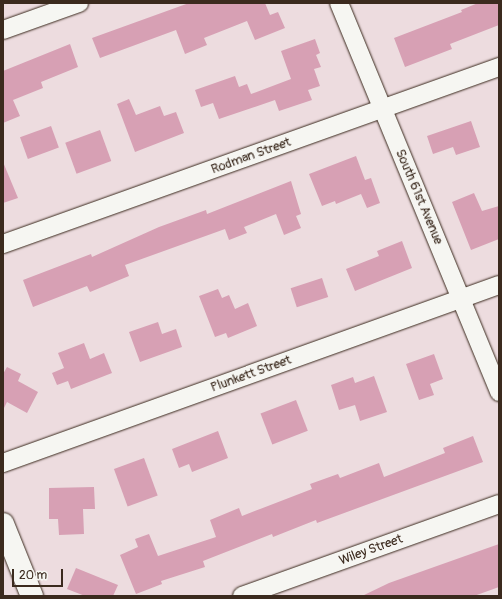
<!DOCTYPE html>
<html>
<head>
<meta charset="utf-8">
<style>
  body { margin:0 }
  #map { position:relative; width:502px; height:599px; overflow:hidden; background:#eddcdf; font-family:Pangolin,sans-serif }
  div>[style] { position:absolute }
  .building>* { inset:0; background:#d7a0b4; transform-origin:0 0 }
  .roads { filter:drop-shadow(0 0 1px #3b2a1e) drop-shadow(0 0 1px #3b2a1e) }
  .minor>* { height:18px; margin:-9px; padding:0 9px; transform-origin:9px; border-radius:9px; background:#f6f6f2 }
  .tertiary>* { height:22px; margin:-11px; padding:0 11px; transform-origin:11px; border-radius:11px; background:#f6f6f2 }
  span { translate:-50% -50%; white-space:nowrap; text-align:center; line-height:1.15; -webkit-text-stroke:3px #f6f6f2; paint-order:stroke }
  .street-label { font-size:13px; color:#3b2a1e }
  .frame { position:absolute; inset:0; border:4px solid #3b2a1e; pointer-events:none }
  .scale { position:absolute; left:12px; top:569px; width:51px; height:18px; box-sizing:border-box; border:2px solid #3b2a1e; border-top:0; padding-left:5px; font-size:12px; line-height:14px; white-space:nowrap; color:#3b2a1e; -webkit-text-stroke:3px #f6f6f2; paint-order:stroke }
</style>
</head>
<body>
<div id="map">
  <div class="building">
    <i style="clip-path:polygon(189px 3px,265px 3px,270px 15px,278px 12px,285px 28px,255px 40px,247px 21px,204px 38px,207px 45px,185px 54px,176px 30px,100px 58px,92px 38px)"></i>
    <i style="clip-path:polygon(478px 3px,499px 3px,499px 25px,450px 44px,452px 49px,405px 67px,394px 38px,462px 12px,461px 10px)"></i>
    <i style="clip-path:polygon(315px 39px,320px 53px,316px 55px,321px 67px,314px 69px,320px 86px,308px 90px,312px 100px,279px 111px,275px 100px,219px 119px,213px 103px,201px 107px,195px 90px,235px 76px,239px 87px,247px 84px,251px 94px,291px 79px,281px 51px)"></i>
    <i style="clip-path:polygon(70px 44px,78px 67px,41px 82px,43px 88px,13px 100px,20px 116px,3px 123px,3px 71px)"></i>
    <i style="clip-path:polygon(129px 99px,136px 115px,160px 106px,164px 116px,176px 112px,184px 133px,135px 152px,117px 104px)"></i>
    <i style="clip-path:polygon(471px 121px,480px 147px,456px 155px,453px 147px,433px 154px,427px 136px)"></i>
    <i style="left:51px;top:126px;width:23px;height:33px;rotate:70deg"></i>
    <i style="left:100px;top:130px;width:33px;height:37px;rotate:70deg"></i>
    <i style="clip-path:polygon(356px 156px,365px 180px,371px 178px,380px 203px,367px 208px,361px 194px,336px 204px,335px 201px,322px 206px,309px 174px)"></i>
    <i style="clip-path:polygon(3px 162px,18px 198px,3px 203px)"></i>
    <i style="clip-path:polygon(291px 181px,301px 214px,296px 216px,301px 228px,284px 235px,276px 214px,244px 227px,247px 233px,229px 240px,225px 229px,125px 265px,129px 276px,90px 292px,87px 286px,33px 307px,23px 280px,91px 254px,92px 257px,159px 227px,206px 210px,207px 214px)"></i>
    <i style="clip-path:polygon(474px 193px,482px 211px,499px 206px,499px 239px,471px 250px,452px 202px)"></i>
    <i style="clip-path:polygon(402px 241px,412px 268px,355px 291px,346px 269px,379px 256px,377px 251px)"></i>
    <i style="left:322px;top:278px;width:20px;height:33px;rotate:72deg"></i>
    <i style="clip-path:polygon(218px 289px,222px 298px,229px 295px,235px 309px,248px 303px,257px 326px,228px 338px,226px 333px,215px 337px,199px 296px)"></i>
    <i style="clip-path:polygon(158px 322px,162px 334px,176px 329px,182px 347px,140px 362px,129px 332px)"></i>
    <i style="clip-path:polygon(84px 343px,90px 359px,104px 353px,112px 373px,71px 389px,68px 381px,57px 385px,52px 373px,64px 368px,58px 353px)"></i>
    <i style="clip-path:polygon(434px 354px,443px 379px,430px 384px,434px 395px,419px 400px,406px 364px)"></i>
    <i style="clip-path:polygon(7px 367px,21px 374px,18px 381px,38px 392px,27px 413px,7px 402px,3px 410px,3px 374px)"></i>
    <i style="clip-path:polygon(374px 376px,387px 412px,360px 421px,355px 405px,339px 410px,331px 385px,353px 377px,355px 383px)"></i>
    <i style="left:296px;top:400px;width:33px;height:38px;rotate:69deg"></i>
    <i style="clip-path:polygon(218px 431px,228px 458px,192px 472px,189px 464px,179px 468px,172px 449px)"></i>
    <i style="clip-path:polygon(473px 436px,483px 462px,317px 523px,316px 520px,273px 537px,272px 534px,203px 561px,205px 567px,161px 581px,162px 584px,136px 594px,120px 555px,138px 547px,135px 539px,149px 534px,158px 556px,216px 537px,210px 520px,239px 508px,242px 516px,312px 489px,310px 484px,338px 474px,340px 478px,379px 463px,384px 477px,445px 453px,443px 448px)"></i>
    <i style="left:144px;top:458px;width:40px;height:32px;rotate:70deg"></i>
    <i style="clip-path:polygon(94px 487px,95px 509px,83px 509px,84px 534px,59px 535px,58px 519px,49px 519px,49px 488px)"></i>
    <i style="clip-path:polygon(499px 544px,499px 587px,474px 596px,362px 596px,389px 583px)"></i>
    <i style="clip-path:polygon(76px 568px,118px 585px,113px 596px,85px 596px,67px 589px)"></i>
  </div>
  <div class="roads">
    <div class="minor">
      <i style="left:339px;top:3px;width:421px;rotate:67.6deg"></i>
      <i style="left:3px;top:30px;width:81px;rotate:-19.6deg"></i>
      <i style="left:3px;top:244px;width:527px;rotate:-19.64deg"></i>
      <i style="left:3px;top:463px;width:527px;rotate:-19.74deg"></i>
      <i style="left:242px;top:596px;width:273px;rotate:-19.7deg"></i>
    </div>
    <div class="tertiary">
      <i style="left:3px;top:524px;width:78px;rotate:68.1deg"></i>
    </div>
  </div>
  <div class="street-label">
    <span style="left:251px;top:156px;rotate:-20deg">Rodman Street</span>
    <span style="left:419px;top:197px;rotate:67deg">South 61st Avenue</span>
    <span style="left:251px;top:374px;rotate:-20deg">Plunkett Street</span>
    <span style="left:371px;top:550px;rotate:-20deg">Wiley Street</span>
  </div>
  <div class="frame"></div>
  <div class="scale">20 m</div>
</div>
</body>
</html>
